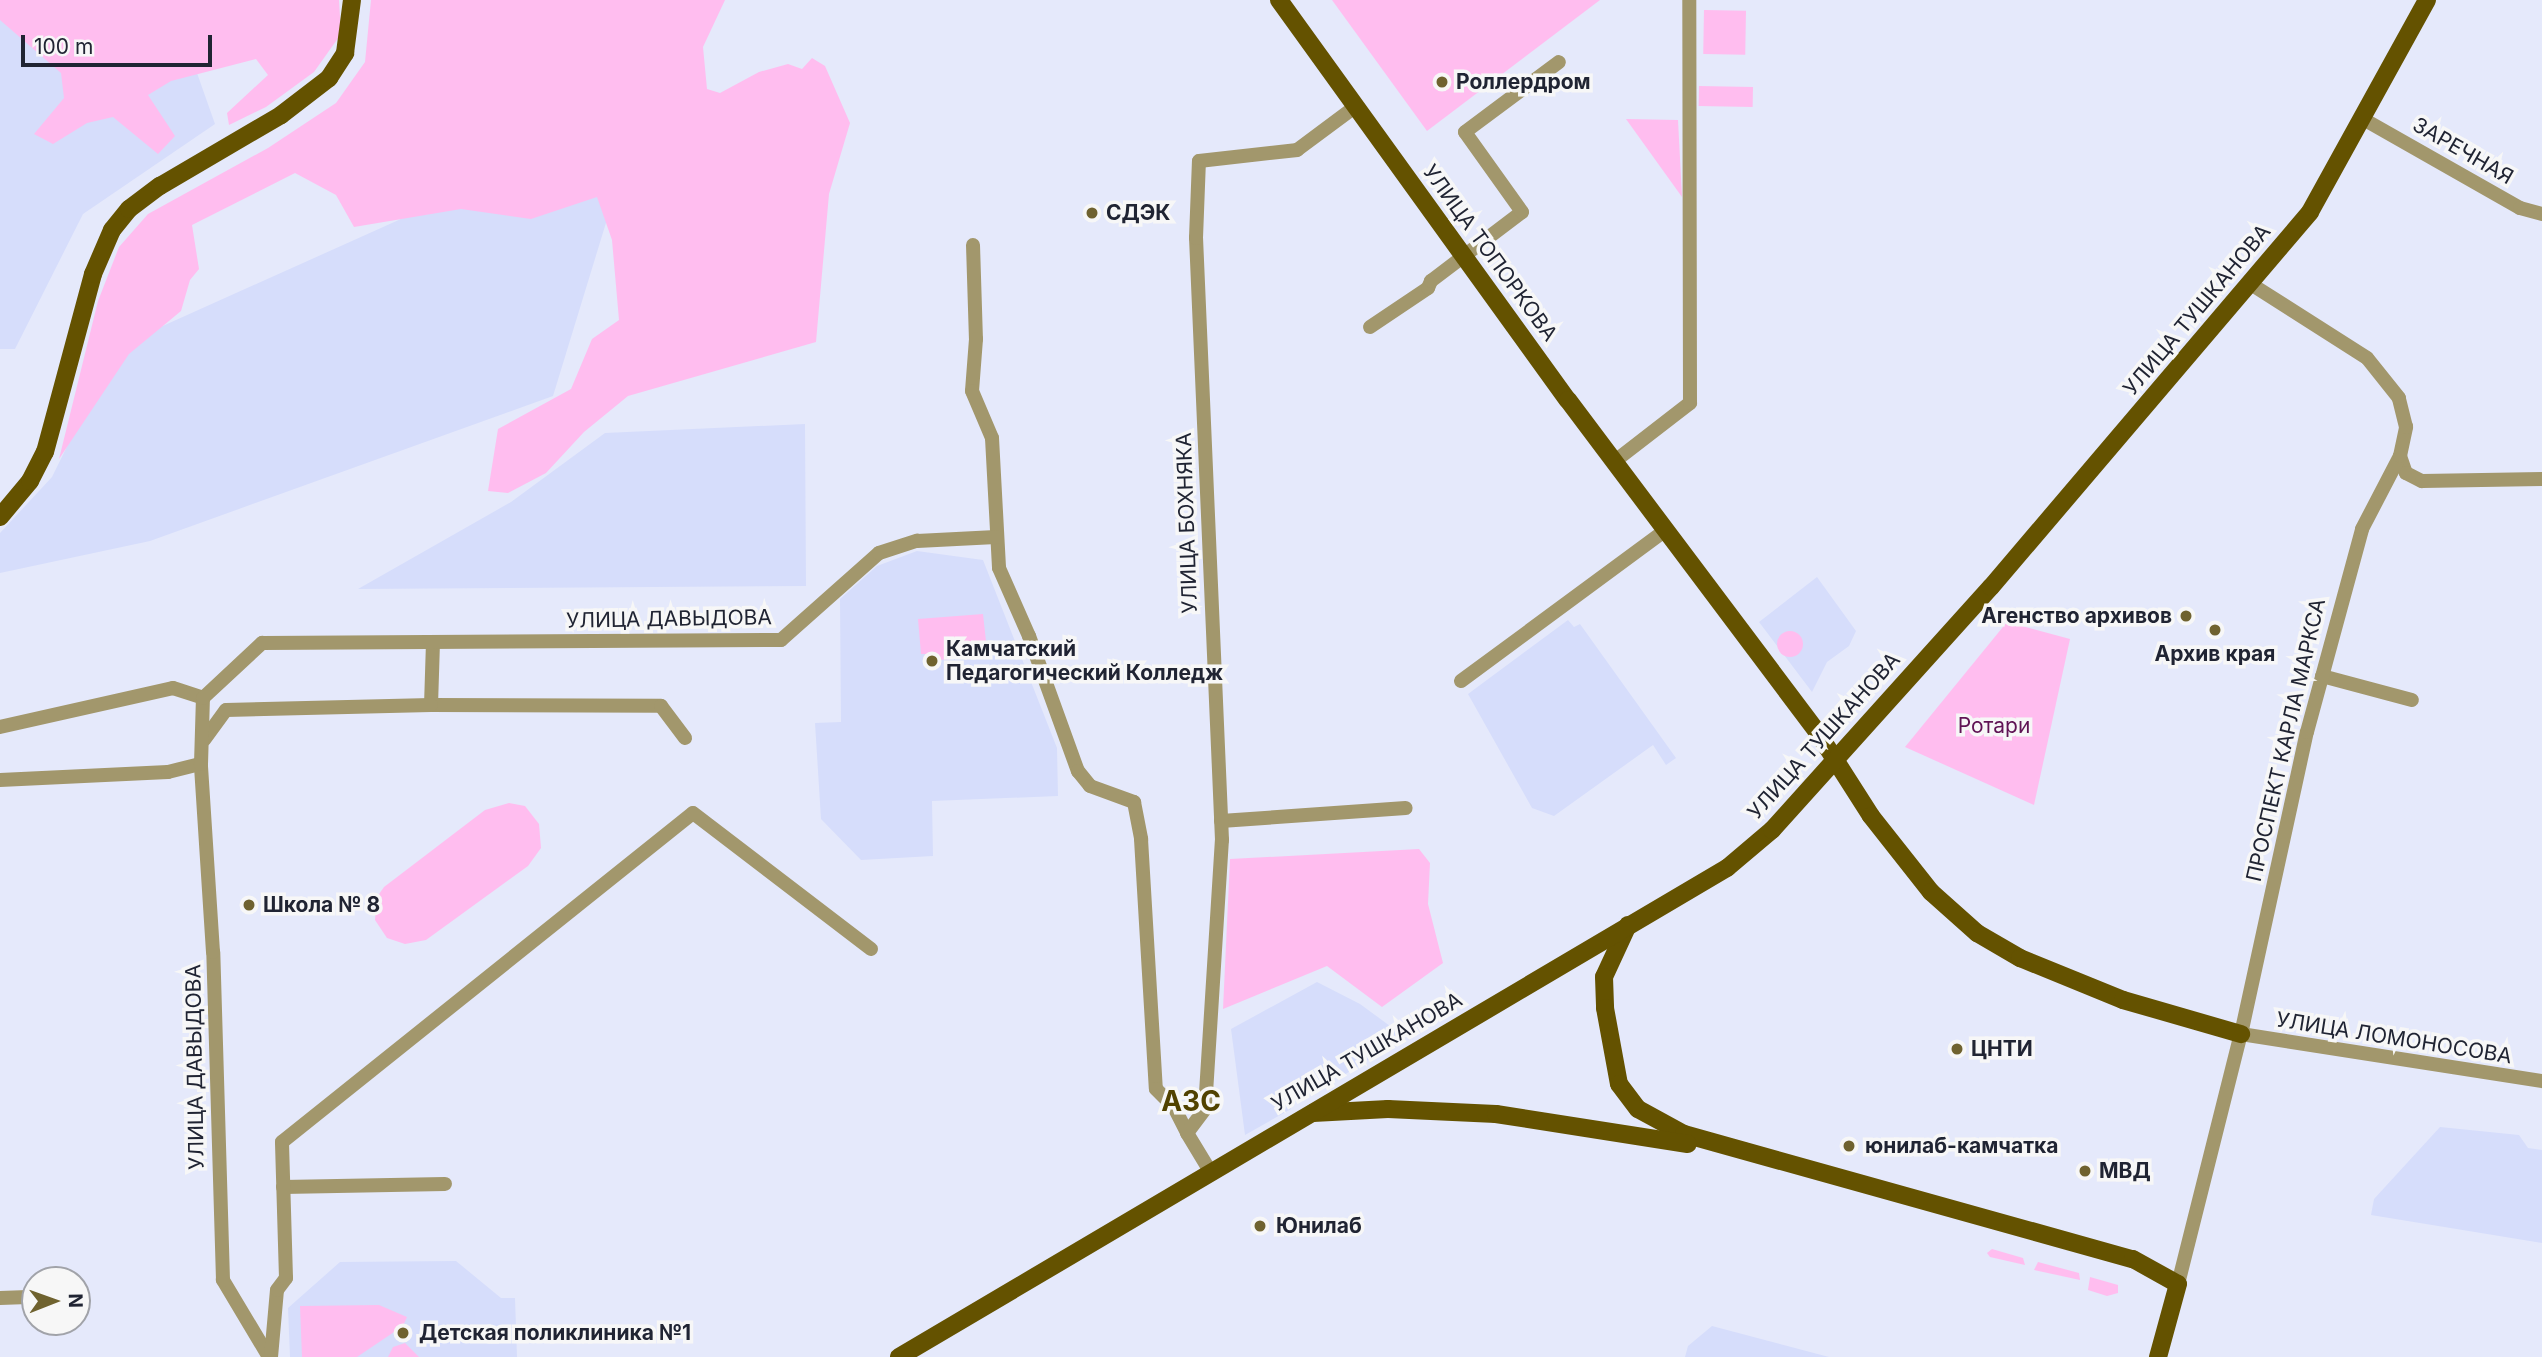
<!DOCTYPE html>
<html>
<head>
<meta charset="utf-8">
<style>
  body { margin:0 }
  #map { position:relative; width:2542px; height:1357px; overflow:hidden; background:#e5e9fb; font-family:Inter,sans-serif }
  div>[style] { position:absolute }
  .built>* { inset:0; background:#d6ddfb }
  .green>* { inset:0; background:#ffbdef; transform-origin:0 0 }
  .round { border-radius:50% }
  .minor>* { height:14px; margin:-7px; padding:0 7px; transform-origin:7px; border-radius:7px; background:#a2976c }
  .major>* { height:18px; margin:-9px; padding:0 9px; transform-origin:9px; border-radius:9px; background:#645200 }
  .dots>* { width:19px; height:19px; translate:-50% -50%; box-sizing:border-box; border:4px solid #f7f7f7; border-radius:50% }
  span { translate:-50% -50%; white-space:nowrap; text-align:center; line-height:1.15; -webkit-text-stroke:7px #f7f7f7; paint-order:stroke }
  .poi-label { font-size:21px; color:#202433; font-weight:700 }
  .left { translate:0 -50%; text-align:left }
  .right { translate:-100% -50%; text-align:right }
  .street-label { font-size:21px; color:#202433 }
  .park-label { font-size:21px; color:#601455 }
  .district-label { font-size:28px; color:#514200; font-weight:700 }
  .north { position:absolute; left:21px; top:1266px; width:70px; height:70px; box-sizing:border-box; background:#f7f7f7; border:2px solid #a1a3a9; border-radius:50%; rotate:89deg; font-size:19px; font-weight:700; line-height:28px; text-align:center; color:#202433 }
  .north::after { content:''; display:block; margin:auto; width:24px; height:32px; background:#6f622f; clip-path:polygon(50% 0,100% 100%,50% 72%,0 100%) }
  .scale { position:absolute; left:21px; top:35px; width:191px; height:32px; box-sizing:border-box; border:4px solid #202433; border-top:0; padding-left:9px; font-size:21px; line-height:24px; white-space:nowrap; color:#202433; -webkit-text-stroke:5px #f7f7f7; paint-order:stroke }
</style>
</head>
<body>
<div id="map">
  <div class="built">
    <i style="clip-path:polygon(0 0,185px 39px,215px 124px,83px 214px,15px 349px,0 349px)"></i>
    <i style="clip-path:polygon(595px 177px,609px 213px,553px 396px,150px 541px,0 573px,0 533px,52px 477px,116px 347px,441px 201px)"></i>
    <i style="clip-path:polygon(805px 424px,806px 586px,358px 589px,511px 502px,605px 433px)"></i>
    <i style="clip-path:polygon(917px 551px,983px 560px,1057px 748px,1058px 796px,932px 801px,933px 856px,861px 860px,821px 819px,815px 723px,841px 722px,840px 599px,877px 566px)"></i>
    <i style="clip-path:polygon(1817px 577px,1856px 631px,1849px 646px,1827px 662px,1812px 692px,1759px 622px)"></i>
    <i style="clip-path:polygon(1568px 620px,1574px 627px,1580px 624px,1676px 758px,1666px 765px,1653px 745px,1554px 816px,1532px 808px,1468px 694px)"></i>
    <i style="clip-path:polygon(1317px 982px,1360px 1004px,1405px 1037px,1344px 1075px,1338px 1068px,1286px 1099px,1291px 1109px,1245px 1135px,1231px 1029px)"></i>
    <i style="clip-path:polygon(2440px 1127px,2519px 1135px,2528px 1148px,2542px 1150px,2542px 1243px,2371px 1215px,2374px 1199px)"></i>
    <i style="clip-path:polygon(456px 1261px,501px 1298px,515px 1298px,517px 1357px,290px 1357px,288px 1308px,340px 1262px)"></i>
    <i style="clip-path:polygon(1712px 1326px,1829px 1357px,1685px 1357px,1688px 1346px)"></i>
  </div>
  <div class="green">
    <i style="clip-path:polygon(0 0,339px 0,341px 34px,314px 72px,266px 107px,229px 125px,227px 113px,268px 75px,256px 59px,171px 81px,148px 95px,175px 136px,158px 154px,113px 117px,87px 123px,53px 144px,34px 134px,64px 98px,61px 73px,0 20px)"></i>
    <i style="clip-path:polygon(371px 0,725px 0,703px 47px,707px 89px,720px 93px,759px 72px,788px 64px,802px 69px,812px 58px,825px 66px,850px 123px,829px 194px,816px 342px,628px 396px,584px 432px,546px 473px,508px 493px,488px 491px,498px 429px,571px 389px,592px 339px,619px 320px,612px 240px,597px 197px,531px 219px,461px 209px,354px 227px,336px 195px,295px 173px,192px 225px,199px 269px,190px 280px,181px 311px,129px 354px,59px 459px,98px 301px,119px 247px,148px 214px,268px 148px,336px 103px,365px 62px)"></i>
    <i style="clip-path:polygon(1332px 0,1600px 0,1427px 131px)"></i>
    <i style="left:1704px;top:10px;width:42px;height:44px;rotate:1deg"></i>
    <i style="left:1699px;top:86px;width:54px;height:20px;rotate:1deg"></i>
    <i style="clip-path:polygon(1626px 119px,1678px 120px,1682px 197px)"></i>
    <i style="clip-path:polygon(983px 614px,987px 650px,969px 651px,965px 658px,938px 660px,933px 654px,921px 654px,918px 619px)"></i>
    <i style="clip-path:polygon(2007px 622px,2070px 639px,2034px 805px,1905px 747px)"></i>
    <i class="round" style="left:1777px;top:631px;width:26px;height:26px"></i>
    <i style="clip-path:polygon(509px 803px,525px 806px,539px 824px,541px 848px,528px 866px,426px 940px,405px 944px,387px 938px,375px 920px,377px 897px,384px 887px,485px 810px)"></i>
    <i style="clip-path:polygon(1419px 849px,1430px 863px,1428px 904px,1443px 963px,1382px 1007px,1327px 966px,1223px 1009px,1230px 859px)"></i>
    <i style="clip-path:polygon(1992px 1249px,2023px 1258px,2025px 1265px,1990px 1257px,1987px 1253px)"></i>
    <i style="clip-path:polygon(2038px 1262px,2079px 1273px,2080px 1280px,2034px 1270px)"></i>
    <i style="clip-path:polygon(2090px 1277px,2118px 1285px,2118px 1293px,2107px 1296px,2088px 1290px)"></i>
    <i style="clip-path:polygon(379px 1305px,407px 1317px,403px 1326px,357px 1357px,302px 1357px,300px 1306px)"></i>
    <i style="clip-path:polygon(405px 1343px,419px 1357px,388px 1357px,393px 1347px)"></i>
  </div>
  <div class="minor">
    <i style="left:2365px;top:120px;width:178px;rotate:29.6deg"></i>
    <i style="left:2520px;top:208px;width:23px;rotate:15deg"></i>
    <i style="left:973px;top:245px;width:94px;rotate:88.2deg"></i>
    <i style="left:976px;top:339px;width:52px;rotate:94.4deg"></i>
    <i style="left:972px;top:391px;width:51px;rotate:66.9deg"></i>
    <i style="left:992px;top:438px;width:130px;rotate:86.9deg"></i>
    <i style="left:999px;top:568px;width:74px;rotate:66.2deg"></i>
    <i style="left:1029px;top:636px;width:144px;rotate:70.1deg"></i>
    <i style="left:1078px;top:771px;width:19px;rotate:51deg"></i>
    <i style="left:1090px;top:786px;width:47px;rotate:20deg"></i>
    <i style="left:1134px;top:802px;width:38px;rotate:79deg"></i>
    <i style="left:1141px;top:839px;width:250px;rotate:86.6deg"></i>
    <i style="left:1156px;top:1089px;width:25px;rotate:45deg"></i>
    <i style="left:1174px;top:1107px;width:29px;rotate:63deg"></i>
    <i style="left:1370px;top:327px;width:70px;rotate:-33.9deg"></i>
    <i style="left:1428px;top:288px;width:8px;rotate:-67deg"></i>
    <i style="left:1431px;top:281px;width:114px;rotate:-37.2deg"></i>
    <i style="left:1522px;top:212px;width:98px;rotate:-125.5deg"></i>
    <i style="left:1465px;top:132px;width:117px;rotate:-36.7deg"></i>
    <i style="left:2400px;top:456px;width:18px;rotate:71deg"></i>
    <i style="left:2406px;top:473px;width:18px;rotate:27deg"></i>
    <i style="left:2422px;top:481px;width:120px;rotate:-1deg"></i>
    <i style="left:1615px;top:461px;width:95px;rotate:-37.7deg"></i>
    <i style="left:1690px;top:403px;width:403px;rotate:-90.1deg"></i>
    <i style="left:433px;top:642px;width:63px;rotate:91.8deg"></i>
    <i style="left:431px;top:705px;width:230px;rotate:0.2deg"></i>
    <i style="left:661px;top:706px;width:40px;rotate:53deg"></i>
    <i style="left:2322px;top:676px;width:93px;rotate:14.9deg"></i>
    <i style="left:1461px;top:681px;width:255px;rotate:-36.4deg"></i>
    <i style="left:0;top:727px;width:177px;rotate:-12.7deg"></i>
    <i style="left:173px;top:688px;width:32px;rotate:18deg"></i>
    <i style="left:204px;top:740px;width:37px;rotate:-54deg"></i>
    <i style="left:226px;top:710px;width:205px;rotate:-1.4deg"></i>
    <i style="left:0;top:780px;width:168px;rotate:-2.7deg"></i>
    <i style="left:168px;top:772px;width:34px;rotate:-14deg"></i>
    <i style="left:1221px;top:821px;width:185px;rotate:-4deg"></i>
    <i style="left:2241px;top:1034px;width:305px;rotate:8.9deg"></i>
    <i style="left:1210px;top:1171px;width:44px;rotate:-121.2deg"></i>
    <i style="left:1187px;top:1133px;width:30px;rotate:-53deg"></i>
    <i style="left:1205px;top:1109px;width:270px;rotate:-86.4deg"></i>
    <i style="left:1222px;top:840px;width:603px;rotate:-92.47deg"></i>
    <i style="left:1196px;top:238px;width:77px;rotate:-87.8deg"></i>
    <i style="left:1199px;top:161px;width:99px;rotate:-6.4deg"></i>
    <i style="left:1297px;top:150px;width:74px;rotate:-36.7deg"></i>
    <i style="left:283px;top:1187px;width:162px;rotate:-1.1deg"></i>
    <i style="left:2178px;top:1284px;width:258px;rotate:-75.9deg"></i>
    <i style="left:2241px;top:1034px;width:309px;rotate:-77.7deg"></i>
    <i style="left:2307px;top:732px;width:210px;rotate:-74.8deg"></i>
    <i style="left:2362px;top:529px;width:82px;rotate:-62.5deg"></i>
    <i style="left:2400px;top:456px;width:30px;rotate:-78deg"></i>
    <i style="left:2406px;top:427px;width:30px;rotate:-104deg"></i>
    <i style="left:2399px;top:398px;width:51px;rotate:-128.7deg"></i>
    <i style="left:2367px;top:358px;width:138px;rotate:-147.5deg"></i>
    <i style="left:0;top:1298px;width:35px;rotate:-2deg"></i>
    <i style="left:269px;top:1357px;width:90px;rotate:-120.9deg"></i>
    <i style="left:223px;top:1280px;width:328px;rotate:-91.7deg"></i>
    <i style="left:213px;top:952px;width:188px;rotate:-93.7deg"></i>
    <i style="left:201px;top:764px;width:66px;rotate:-88.3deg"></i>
    <i style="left:203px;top:698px;width:81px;rotate:-43deg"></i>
    <i style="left:262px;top:643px;width:519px;rotate:-0.33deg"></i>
    <i style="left:781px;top:640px;width:131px;rotate:-41.6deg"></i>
    <i style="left:879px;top:553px;width:40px;rotate:-18deg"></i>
    <i style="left:917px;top:541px;width:79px;rotate:-2.9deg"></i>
    <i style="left:271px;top:1357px;width:67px;rotate:-84.9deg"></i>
    <i style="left:277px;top:1290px;width:15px;rotate:-53deg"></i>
    <i style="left:286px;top:1278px;width:136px;rotate:-91.7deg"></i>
    <i style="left:282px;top:1142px;width:526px;rotate:-38.68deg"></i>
    <i style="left:693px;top:813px;width:224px;rotate:37.4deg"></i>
  </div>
  <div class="major">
    <i style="left:1279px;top:0;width:493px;rotate:54.2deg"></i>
    <i style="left:1568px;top:400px;width:416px;rotate:53.1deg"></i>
    <i style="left:1818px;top:733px;width:98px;rotate:57.4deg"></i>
    <i style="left:1871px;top:816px;width:97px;rotate:51.7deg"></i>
    <i style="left:1931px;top:892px;width:62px;rotate:41.7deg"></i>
    <i style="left:1977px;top:933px;width:50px;rotate:30.2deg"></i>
    <i style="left:2020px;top:958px;width:111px;rotate:22.2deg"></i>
    <i style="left:2123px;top:1000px;width:123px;rotate:16.1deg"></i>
    <i style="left:0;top:517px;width:47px;rotate:-50.2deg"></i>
    <i style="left:30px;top:481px;width:33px;rotate:-63deg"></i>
    <i style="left:45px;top:452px;width:184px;rotate:-74.9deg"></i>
    <i style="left:93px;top:274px;width:48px;rotate:-66.6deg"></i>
    <i style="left:112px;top:230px;width:27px;rotate:-51deg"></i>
    <i style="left:129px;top:209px;width:39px;rotate:-37deg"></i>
    <i style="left:160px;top:186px;width:140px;rotate:-30.4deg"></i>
    <i style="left:281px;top:115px;width:61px;rotate:-37.6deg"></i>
    <i style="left:329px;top:78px;width:30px;rotate:-57deg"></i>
    <i style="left:345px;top:53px;width:53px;rotate:-82.5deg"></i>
    <i style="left:1628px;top:925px;width:57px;rotate:114.8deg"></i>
    <i style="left:1604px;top:977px;width:31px;rotate:88deg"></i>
    <i style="left:1605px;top:1008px;width:77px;rotate:79.6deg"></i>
    <i style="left:1619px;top:1084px;width:31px;rotate:53deg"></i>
    <i style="left:1638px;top:1109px;width:52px;rotate:28.5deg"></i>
    <i style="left:1684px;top:1134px;width:466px;rotate:15.6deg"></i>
    <i style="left:2133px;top:1259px;width:51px;rotate:29.1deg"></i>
    <i style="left:2178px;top:1284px;width:76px;rotate:105.3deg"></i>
    <i style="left:1313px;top:1113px;width:75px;rotate:-3.1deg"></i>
    <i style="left:1388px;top:1109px;width:108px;rotate:2.7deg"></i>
    <i style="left:1496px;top:1114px;width:194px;rotate:8.9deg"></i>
    <i style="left:899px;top:1357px;width:962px;rotate:-30.57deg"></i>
    <i style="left:1727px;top:868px;width:59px;rotate:-40.2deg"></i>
    <i style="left:1772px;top:830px;width:327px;rotate:-48deg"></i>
    <i style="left:1991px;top:587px;width:492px;rotate:-49.6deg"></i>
    <i style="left:2310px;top:212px;width:242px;rotate:-61.1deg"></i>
  </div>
  <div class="dots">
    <i style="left:1442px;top:82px;background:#6f622f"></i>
    <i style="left:1092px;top:213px;background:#6f622f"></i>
    <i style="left:2186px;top:616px;background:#6f622f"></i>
    <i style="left:2215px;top:630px;background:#6f622f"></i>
    <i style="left:932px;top:661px;background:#6f622f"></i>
    <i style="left:249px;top:905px;background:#6f622f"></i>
    <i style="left:1957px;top:1049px;background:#6f622f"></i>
    <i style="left:1849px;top:1146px;background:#6f622f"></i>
    <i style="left:2085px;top:1171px;background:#6f622f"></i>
    <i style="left:1260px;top:1226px;background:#6f622f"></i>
    <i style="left:403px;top:1333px;background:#6f622f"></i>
  </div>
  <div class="poi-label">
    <span class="left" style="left:1456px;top:82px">Роллердром</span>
    <span class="left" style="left:1106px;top:213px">СДЭК</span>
    <span class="right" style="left:2172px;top:616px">Агенство архивов</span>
    <span class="left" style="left:946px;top:661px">Камчатский<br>Педагогический Колледж</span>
    <span style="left:2215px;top:654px">Архив края</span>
    <span class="left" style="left:263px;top:905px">Школа № 8</span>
    <span class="left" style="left:1971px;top:1049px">ЦНТИ</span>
    <span class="left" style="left:1865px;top:1146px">юнилаб-камчатка</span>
    <span class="left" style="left:2099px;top:1171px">МВД</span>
    <span class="left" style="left:1276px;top:1226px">Юнилаб</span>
    <span class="left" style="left:419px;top:1333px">Детская поликлиника №1</span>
  </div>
  <div class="street-label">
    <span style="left:2463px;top:151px;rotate:30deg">ЗАРЕЧНАЯ</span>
    <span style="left:1490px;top:253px;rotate:54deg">УЛИЦА ТОПОРКОВА</span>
    <span style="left:2197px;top:310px;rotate:-50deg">УЛИЦА ТУШКАНОВА</span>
    <span style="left:1187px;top:523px;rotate:-92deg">УЛИЦА БОХНЯКА</span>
    <span style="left:669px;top:619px;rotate:-1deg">УЛИЦА ДАВЫДОВА</span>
    <span style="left:1824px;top:736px;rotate:-48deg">УЛИЦА ТУШКАНОВА</span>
    <span style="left:2286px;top:740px;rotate:-77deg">ПРОСПЕКТ КАРЛА МАРКСА</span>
    <span style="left:2394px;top:1038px;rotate:9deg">УЛИЦА ЛОМОНОСОВА</span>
    <span style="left:1367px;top:1052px;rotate:-30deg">УЛИЦА ТУШКАНОВА</span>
    <span style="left:195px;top:1067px;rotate:-91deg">УЛИЦА ДАВЫДОВА</span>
  </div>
  <div class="park-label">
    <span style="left:1994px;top:726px">Ротари</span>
  </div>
  <div class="district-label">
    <span style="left:1191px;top:1101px">АЗС</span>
  </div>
  <div class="north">N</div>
  <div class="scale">100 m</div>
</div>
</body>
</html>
